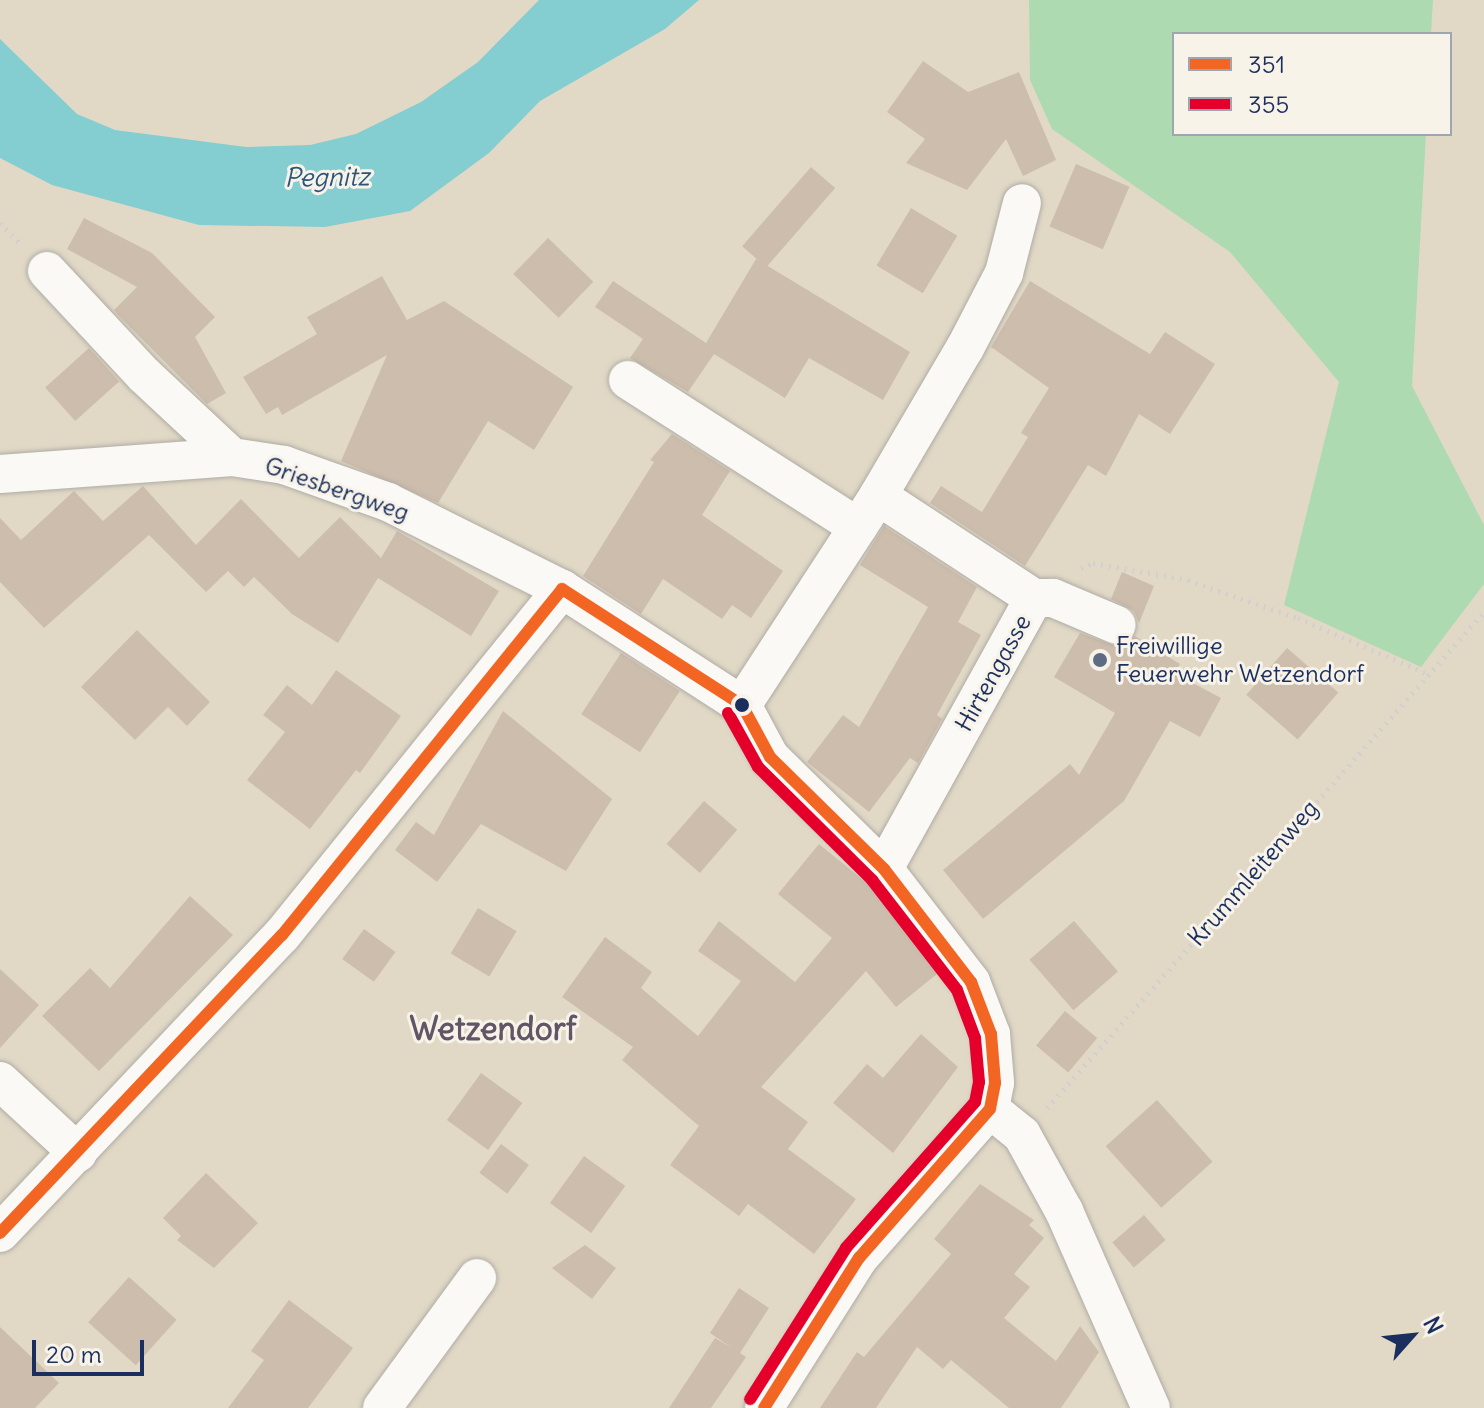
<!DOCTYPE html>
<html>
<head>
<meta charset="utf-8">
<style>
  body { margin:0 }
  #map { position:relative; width:1484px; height:1408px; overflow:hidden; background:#e1d9c6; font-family:Delius,sans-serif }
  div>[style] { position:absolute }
  .green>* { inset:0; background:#addab1 }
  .water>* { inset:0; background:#84cdd0 }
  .building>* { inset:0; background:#cdbdac; transform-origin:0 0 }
  .path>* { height:5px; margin-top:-2.5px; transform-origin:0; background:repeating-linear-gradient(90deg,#d2d0ce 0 2px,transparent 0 8px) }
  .roads { filter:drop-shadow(0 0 2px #b0aca4) drop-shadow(0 0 2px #b0aca4) }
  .minor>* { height:38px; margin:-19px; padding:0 19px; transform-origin:19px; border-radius:19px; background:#faf9f6 }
  .bus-1>* { height:12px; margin:-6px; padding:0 6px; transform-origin:6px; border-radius:6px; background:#f26522 }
  .bus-2>* { height:12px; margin:-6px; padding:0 6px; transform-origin:6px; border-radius:6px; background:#e4002b }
  .dots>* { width:22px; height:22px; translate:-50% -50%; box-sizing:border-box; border:4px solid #f7f3e8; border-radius:50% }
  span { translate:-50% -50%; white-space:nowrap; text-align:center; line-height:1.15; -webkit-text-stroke:6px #f7f3e8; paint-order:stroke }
  .street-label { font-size:24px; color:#1b2f5e }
  .poi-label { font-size:24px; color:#1b2f5e }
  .left { translate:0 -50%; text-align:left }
  .water-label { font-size:26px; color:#2b557c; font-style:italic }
  .district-label { font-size:32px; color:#605666; font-weight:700 }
  .legend { position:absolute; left:1172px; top:32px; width:280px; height:104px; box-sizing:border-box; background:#f7f3e8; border:2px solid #9fa5b1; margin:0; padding:10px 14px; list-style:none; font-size:24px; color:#1b2f5e }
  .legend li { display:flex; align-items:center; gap:16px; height:40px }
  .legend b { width:40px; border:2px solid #9fa5b1 }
  .north { position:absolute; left:1372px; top:1296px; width:80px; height:80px; -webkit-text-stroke:6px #f7f3e8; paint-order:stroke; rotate:63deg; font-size:22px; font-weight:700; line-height:32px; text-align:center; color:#1b2f5e }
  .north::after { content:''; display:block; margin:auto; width:28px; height:36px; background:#1b2f5e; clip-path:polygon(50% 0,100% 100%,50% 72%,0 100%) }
  .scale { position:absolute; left:32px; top:1340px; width:112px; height:36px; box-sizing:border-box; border:4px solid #1b2f5e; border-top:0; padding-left:10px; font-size:24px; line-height:28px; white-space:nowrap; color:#1b2f5e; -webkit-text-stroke:6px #f7f3e8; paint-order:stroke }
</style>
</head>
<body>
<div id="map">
  <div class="green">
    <i style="clip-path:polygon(1029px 0,1433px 0,1431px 34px,1174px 34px,1174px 134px,1426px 134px,1412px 386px,1484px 525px,1484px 584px,1421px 667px,1284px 605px,1339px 382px,1230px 252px,1052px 129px,1030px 80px)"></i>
  </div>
  <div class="water">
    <i style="clip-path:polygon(539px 0,699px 0,665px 29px,540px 101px,489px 153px,410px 211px,325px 227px,199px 225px,52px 185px,0 158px,0 39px,77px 114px,115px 130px,246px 147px,310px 145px,356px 134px,421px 102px,478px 62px)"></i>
  </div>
  <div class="building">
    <i style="clip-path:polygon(923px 61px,968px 92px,1019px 72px,1056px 160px,1023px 176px,1006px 139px,967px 190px,906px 163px,925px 139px,887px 112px)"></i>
    <i style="left:1076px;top:164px;width:58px;height:68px;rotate:23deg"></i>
    <i style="left:811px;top:167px;width:32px;height:105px;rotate:41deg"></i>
    <i style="left:911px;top:208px;width:54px;height:67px;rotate:31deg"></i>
    <i style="clip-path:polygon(84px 218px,152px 253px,215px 317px,195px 337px,226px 393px,207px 404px,119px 316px,114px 310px,137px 287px,67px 249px)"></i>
    <i style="left:548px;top:238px;width:63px;height:50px;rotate:44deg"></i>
    <i style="clip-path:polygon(756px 259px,910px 352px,883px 400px,809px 358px,785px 398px,714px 354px,688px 392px,630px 358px,643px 339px,595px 307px,613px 281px,706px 343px)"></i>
    <i style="clip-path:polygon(382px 276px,407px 320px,444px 301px,573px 387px,534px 450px,488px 421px,438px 503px,341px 461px,387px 355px,282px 415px,278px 407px,266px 414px,243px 377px,317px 334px,307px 317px)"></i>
    <i style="clip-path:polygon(1030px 281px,1150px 354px,1165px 332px,1215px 364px,1170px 434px,1139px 414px,1106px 476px,1088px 465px,1025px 566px,930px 503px,941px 486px,982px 512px,1028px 437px,1021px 433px,1049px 388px,991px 347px)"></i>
    <i style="left:89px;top:348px;width:45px;height:59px;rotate:48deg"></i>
    <i style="clip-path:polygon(672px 434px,730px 471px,702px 515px,783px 571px,751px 618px,732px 605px,722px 619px,663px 579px,641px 614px,583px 576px,654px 462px,650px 460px)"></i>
    <i style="clip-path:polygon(143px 486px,196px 545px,241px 499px,299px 558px,340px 517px,381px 558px,397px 531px,499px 591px,471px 636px,378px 578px,338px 643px,292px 614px,254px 577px,244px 587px,228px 571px,206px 592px,149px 535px,44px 628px,0 582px,0 518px,21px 540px,74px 491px,103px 521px)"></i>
    <i style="clip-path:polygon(884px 526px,977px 587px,958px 622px,981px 635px,937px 715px,942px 719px,918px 763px,910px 758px,869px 812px,807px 762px,843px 715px,859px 727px,928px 607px,860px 565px)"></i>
    <i style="clip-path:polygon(1122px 572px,1154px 586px,1139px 623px,1134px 611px,1111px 599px)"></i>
    <i style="clip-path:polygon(137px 630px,210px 702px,187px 726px,168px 707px,135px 740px,81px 687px)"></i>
    <i style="clip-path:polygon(1080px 633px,1119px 647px,1135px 636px,1180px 664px,1174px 673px,1221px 698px,1200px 737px,1170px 721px,1124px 801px,983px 919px,943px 870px,1070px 764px,1079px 775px,1115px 713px,1054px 677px)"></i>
    <i style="left:1287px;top:648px;width:68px;height:62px;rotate:41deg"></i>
    <i style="left:621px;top:653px;width:70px;height:73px;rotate:33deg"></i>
    <i style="clip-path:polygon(336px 670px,401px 716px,360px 773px,356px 770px,310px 829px,247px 780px,285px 732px,263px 715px,287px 685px,312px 705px)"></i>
    <i style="clip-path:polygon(503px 711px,612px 799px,566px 871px,481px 824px,437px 882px,395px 850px,416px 822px,434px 835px)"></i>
    <i style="left:704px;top:801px;width:44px;height:57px;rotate:41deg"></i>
    <i style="clip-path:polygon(819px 844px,868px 884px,937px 974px,896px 1007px,866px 971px,761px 1087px,808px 1122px,788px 1149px,856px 1199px,814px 1254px,748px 1204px,739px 1216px,670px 1165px,699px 1126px,622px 1060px,633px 1047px,562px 997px,605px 937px,652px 972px,641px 988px,698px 1036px,741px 981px,698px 951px,719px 921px,795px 982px,832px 938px,778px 894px)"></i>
    <i style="clip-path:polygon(190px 896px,233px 935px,99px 1071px,42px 1016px,90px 968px,110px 988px)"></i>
    <i style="left:478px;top:908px;width:45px;height:53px;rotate:31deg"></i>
    <i style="left:1074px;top:921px;width:67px;height:59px;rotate:49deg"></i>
    <i style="left:364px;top:929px;width:39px;height:37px;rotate:36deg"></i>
    <i style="clip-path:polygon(0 969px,39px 1005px,0 1048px)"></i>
    <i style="left:1065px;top:1011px;width:42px;height:45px;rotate:40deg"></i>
    <i style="clip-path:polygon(921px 1034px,958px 1067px,893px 1153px,833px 1103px,867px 1064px,883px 1078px)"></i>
    <i style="left:481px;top:1073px;width:51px;height:58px;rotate:36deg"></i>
    <i style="left:1157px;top:1100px;width:83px;height:69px;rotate:48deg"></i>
    <i style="left:501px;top:1144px;width:35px;height:36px;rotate:37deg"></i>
    <i style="left:584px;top:1156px;width:51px;height:58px;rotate:36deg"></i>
    <i style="clip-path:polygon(206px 1173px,258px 1223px,214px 1268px,177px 1240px,181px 1236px,163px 1218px)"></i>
    <i style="clip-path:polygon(980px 1184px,1034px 1220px,1029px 1225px,1044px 1238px,1014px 1274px,1030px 1287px,1004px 1318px,1056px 1361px,1080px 1326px,1099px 1352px,1061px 1408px,1009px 1408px,951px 1360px,943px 1369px,917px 1347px,876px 1408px,820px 1408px,857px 1352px,864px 1357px,951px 1254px,934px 1239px)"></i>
    <i style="left:1144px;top:1215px;width:33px;height:42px;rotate:49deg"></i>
    <i style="clip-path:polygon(585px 1245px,616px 1268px,592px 1299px,552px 1268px)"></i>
    <i style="left:129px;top:1277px;width:64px;height:61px;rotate:42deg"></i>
    <i style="clip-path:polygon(739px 1288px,769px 1308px,740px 1353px,746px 1357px,711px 1408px,669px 1408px,715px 1338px,732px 1348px,710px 1333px)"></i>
    <i style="clip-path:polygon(289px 1300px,353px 1348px,308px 1408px,228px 1408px,264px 1360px,251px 1351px)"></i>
    <i style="clip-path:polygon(0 1327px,59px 1383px,35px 1408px,0 1408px)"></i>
  </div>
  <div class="path">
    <i style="left:0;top:223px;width:31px;rotate:45deg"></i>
    <i style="left:1081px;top:568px;width:13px;rotate:-23deg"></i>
    <i style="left:1093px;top:563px;width:97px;rotate:10.1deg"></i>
    <i style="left:1188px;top:580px;width:116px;rotate:19.1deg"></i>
    <i style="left:1298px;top:618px;width:142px;rotate:23.3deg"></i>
    <i style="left:1047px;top:1108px;width:661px;rotate:-48.62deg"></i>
  </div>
  <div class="roads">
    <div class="minor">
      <i style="left:47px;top:271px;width:142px;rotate:47deg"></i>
      <i style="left:144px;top:375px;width:120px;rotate:43deg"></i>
      <i style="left:628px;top:380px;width:273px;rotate:32.6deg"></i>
      <i style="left:0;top:474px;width:233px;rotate:-4.2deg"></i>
      <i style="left:232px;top:457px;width:53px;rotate:8.7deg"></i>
      <i style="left:284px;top:465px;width:110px;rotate:19.6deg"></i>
      <i style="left:388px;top:502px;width:195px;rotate:26.6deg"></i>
      <i style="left:562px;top:589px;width:214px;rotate:32.8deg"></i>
      <i style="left:742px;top:705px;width:59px;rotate:61.7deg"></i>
      <i style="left:770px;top:757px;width:160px;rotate:44.5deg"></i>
      <i style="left:884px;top:869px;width:143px;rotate:52.4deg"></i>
      <i style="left:971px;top:982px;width:56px;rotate:69deg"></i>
      <i style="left:991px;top:1034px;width:49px;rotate:85.3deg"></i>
      <i style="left:995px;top:1083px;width:26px;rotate:101deg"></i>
      <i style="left:878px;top:496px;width:186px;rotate:33.2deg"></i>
      <i style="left:1034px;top:598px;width:310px;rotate:119deg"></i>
      <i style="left:1034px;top:598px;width:19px"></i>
      <i style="left:1053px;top:598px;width:69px;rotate:22.9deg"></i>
      <i style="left:742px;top:705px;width:249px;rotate:-56.9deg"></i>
      <i style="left:878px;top:496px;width:172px;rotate:-59.6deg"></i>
      <i style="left:965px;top:348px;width:85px;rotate:-62.5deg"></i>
      <i style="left:1004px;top:273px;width:72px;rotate:-75.6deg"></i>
      <i style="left:0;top:1081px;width:106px;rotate:42.7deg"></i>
      <i style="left:990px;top:1109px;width:41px;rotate:39.1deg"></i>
      <i style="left:1022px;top:1135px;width:87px;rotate:61.1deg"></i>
      <i style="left:1064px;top:1211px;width:215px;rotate:66.2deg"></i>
      <i style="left:0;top:1233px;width:410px;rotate:-46.6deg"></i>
      <i style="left:282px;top:935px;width:445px;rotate:-51deg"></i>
      <i style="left:382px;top:1408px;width:161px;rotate:-53.8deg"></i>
      <i style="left:764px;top:1408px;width:178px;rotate:-57.7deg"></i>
      <i style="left:859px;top:1258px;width:198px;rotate:-48.7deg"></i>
    </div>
  </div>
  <div class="bus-1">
    <i style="left:562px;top:589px;width:214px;rotate:32.8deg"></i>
    <i style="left:742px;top:705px;width:59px;rotate:61.7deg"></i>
    <i style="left:770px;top:757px;width:160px;rotate:44.5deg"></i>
    <i style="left:884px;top:869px;width:143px;rotate:52.4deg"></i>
    <i style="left:971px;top:982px;width:56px;rotate:69deg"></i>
    <i style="left:991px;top:1034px;width:49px;rotate:85.3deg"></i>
    <i style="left:995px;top:1083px;width:26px;rotate:101deg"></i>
    <i style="left:0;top:1233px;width:410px;rotate:-46.6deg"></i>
    <i style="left:282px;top:935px;width:445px;rotate:-51deg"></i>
    <i style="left:764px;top:1408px;width:178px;rotate:-57.7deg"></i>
    <i style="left:859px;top:1258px;width:198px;rotate:-48.7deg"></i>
  </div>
  <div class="bus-2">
    <i style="left:728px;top:713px;width:62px;rotate:60.9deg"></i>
    <i style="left:758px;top:767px;width:161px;rotate:44.7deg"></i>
    <i style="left:872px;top:880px;width:139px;rotate:52.3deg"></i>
    <i style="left:957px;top:990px;width:51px;rotate:69.4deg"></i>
    <i style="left:975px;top:1038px;width:44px;rotate:84.8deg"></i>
    <i style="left:979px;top:1082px;width:20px;rotate:101deg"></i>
    <i style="left:975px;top:1102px;width:195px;rotate:131.5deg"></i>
    <i style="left:846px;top:1248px;width:179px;rotate:122.4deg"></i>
  </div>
  <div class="dots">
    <i style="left:1100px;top:660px;background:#606a82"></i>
    <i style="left:742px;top:705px;background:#1b2f5e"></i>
  </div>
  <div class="street-label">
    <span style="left:337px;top:489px;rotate:19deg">Griesbergweg</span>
    <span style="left:993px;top:673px;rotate:-61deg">Hirtengasse</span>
    <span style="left:1253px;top:873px;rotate:-49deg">Krummleitenweg</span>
  </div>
  <div class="poi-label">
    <span class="left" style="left:1116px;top:660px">Freiwillige<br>Feuerwehr Wetzendorf</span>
  </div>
  <div class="water-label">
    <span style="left:327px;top:177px;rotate:-1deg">Pegnitz</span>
  </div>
  <div class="district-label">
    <span style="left:493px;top:1029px">Wetzendorf</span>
  </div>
  <ul class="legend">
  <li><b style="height:10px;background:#f26522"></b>351</li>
  <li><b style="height:10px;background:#e4002b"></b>355</li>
  </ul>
  <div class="north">N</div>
  <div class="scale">20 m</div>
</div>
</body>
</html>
